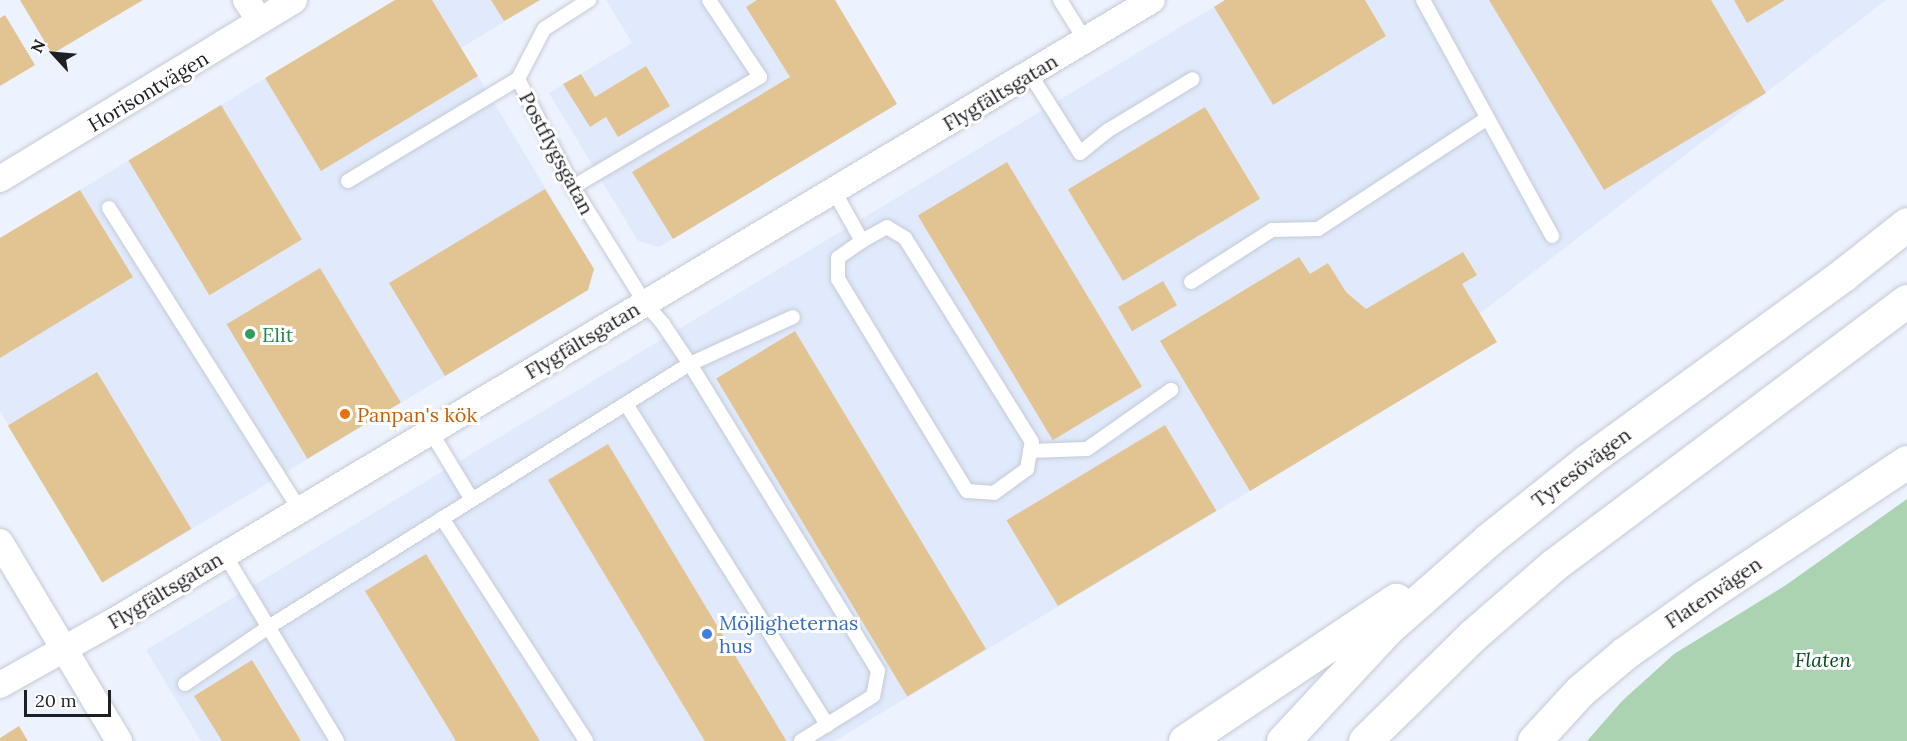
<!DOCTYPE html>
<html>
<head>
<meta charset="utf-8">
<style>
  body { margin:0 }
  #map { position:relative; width:1907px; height:741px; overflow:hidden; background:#edf3fe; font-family:Lora,serif }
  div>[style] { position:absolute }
  .built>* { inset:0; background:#e0eafc }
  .green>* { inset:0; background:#abd3b2 }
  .building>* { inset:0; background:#e2c493; transform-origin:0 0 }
  .roads { filter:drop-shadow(0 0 2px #c4cad5) drop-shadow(0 0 2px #c4cad5) }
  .service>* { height:14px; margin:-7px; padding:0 7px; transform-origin:7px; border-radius:7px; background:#fff }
  .minor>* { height:26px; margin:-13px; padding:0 13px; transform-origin:13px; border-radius:13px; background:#fff }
  .tertiary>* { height:33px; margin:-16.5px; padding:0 16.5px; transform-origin:16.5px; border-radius:16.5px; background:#fff }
  .motorway>* { height:33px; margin:-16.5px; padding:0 16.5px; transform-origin:16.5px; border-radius:16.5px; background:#fff }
  .dots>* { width:16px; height:16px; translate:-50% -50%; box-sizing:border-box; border:3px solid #fff; border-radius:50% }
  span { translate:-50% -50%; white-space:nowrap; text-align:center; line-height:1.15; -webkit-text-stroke:6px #fff; paint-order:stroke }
  .street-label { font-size:20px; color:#1d1f23 }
  .leisure-label { font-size:20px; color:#27864d }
  .left { translate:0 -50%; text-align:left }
  .food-label { font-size:20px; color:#c56008 }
  .shop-label { font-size:20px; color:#366cbe }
  .park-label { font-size:20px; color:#004d1f; font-style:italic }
  .north { position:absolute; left:24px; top:24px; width:60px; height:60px; -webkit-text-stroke:4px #fff; paint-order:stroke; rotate:296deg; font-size:16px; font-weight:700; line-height:24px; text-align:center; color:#1d1f23 }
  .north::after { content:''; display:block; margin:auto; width:21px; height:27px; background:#1d1f23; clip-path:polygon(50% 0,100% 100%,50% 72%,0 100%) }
  .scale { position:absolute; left:24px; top:690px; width:87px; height:27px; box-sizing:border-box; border:3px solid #1d1f23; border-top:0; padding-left:8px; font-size:18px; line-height:21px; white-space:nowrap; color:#1d1f23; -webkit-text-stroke:4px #fff; paint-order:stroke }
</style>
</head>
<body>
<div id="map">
  <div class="built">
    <i style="clip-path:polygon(395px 0,540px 0,461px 48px,594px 269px,588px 290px,104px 582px,0 411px,0 238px)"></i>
    <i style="clip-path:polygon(606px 0,834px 0,897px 104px,659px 247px,638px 241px,549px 93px,632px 43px)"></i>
    <i style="clip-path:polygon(1225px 0,1886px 0,1250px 491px,835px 741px,201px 741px,146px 650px)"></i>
  </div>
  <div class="green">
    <i style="clip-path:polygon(1907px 499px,1907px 741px,1587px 741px,1622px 701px,1674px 654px,1786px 585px)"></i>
  </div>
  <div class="building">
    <i style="clip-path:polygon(20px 0,143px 0,52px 54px)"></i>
    <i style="clip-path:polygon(395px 0,432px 0,478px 76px,321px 171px,265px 78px)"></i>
    <i style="clip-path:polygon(491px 0,540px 0,504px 21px)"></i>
    <i style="clip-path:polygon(757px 0,835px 0,897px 104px,673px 239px,632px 172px,790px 77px,746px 7px)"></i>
    <i style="clip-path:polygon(1225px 0,1365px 0,1386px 36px,1273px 105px,1214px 7px)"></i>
    <i style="clip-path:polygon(1489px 0,1711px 0,1766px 93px,1604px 190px)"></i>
    <i style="clip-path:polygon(1734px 0,1785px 0,1747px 23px)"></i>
    <i style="clip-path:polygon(5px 15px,35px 65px,0 86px,0 18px)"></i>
    <i style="clip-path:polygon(646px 66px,670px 106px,618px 137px,606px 117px,590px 127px,563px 84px,581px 74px,595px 97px)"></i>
    <i style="left:221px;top:105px;width:157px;height:108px;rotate:59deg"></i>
    <i style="left:1205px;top:107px;width:107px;height:160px;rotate:59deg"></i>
    <i style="left:1007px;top:162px;width:262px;height:104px;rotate:59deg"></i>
    <i style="clip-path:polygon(545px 189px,594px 269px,588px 290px,445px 376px,389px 283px)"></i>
    <i style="clip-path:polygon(80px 190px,133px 277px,0 358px,0 238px)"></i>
    <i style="clip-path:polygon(1463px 252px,1477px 275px,1462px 284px,1497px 342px,1250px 491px,1160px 341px,1299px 257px,1310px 274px,1328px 263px,1346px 292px,1366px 309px)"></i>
    <i style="left:320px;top:268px;width:157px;height:109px;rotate:59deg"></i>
    <i style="left:1163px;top:281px;width:28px;height:52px;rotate:60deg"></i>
    <i style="left:795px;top:331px;width:371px;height:92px;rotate:59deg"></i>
    <i style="left:97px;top:372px;width:183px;height:104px;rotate:59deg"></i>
    <i style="left:1165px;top:425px;width:100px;height:185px;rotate:59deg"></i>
    <i style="left:608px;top:444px;width:348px;height:70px;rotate:59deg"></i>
    <i style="clip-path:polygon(426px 554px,540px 741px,456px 741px,365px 591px)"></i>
    <i style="clip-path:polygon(252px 660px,282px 710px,301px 741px,222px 741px,194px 696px)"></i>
    <i style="clip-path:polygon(19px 726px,28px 741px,0 741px,0 738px)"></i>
  </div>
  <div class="roads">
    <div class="service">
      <i style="left:1060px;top:0;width:47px;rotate:58deg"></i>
      <i style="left:1423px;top:0;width:269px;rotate:61.3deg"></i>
      <i style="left:1030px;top:74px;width:93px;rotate:57.7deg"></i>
      <i style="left:1080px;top:153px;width:35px;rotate:-39deg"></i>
      <i style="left:1107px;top:131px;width:100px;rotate:-31.2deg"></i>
      <i style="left:518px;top:79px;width:56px;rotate:-62.5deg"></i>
      <i style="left:544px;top:29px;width:54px;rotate:-32.8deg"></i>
      <i style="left:348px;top:181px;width:198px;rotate:-31deg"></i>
      <i style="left:518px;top:79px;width:121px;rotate:63deg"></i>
      <i style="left:573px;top:187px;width:137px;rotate:58.2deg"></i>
      <i style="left:645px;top:303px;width:28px;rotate:49deg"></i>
      <i style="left:663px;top:324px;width:48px;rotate:56deg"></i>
      <i style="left:690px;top:364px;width:360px;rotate:58.5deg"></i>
      <i style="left:878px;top:671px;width:25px;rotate:101deg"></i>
      <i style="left:873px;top:696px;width:85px;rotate:148deg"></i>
      <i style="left:573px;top:187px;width:217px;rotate:-30.5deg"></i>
      <i style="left:760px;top:77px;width:92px;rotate:-123.5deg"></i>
      <i style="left:834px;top:191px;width:57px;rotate:60.8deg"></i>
      <i style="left:862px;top:241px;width:29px;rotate:145deg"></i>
      <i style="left:838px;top:258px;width:21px;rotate:90deg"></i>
      <i style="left:838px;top:279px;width:248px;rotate:58.7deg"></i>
      <i style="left:967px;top:491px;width:27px;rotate:4deg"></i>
      <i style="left:994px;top:493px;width:41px;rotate:-36deg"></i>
      <i style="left:1027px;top:469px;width:27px;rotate:-80deg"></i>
      <i style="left:1032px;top:442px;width:240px;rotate:-121.9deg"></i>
      <i style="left:905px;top:238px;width:21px;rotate:-149deg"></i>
      <i style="left:887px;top:227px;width:29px;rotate:151deg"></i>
      <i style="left:109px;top:208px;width:357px;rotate:57.7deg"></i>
      <i style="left:1191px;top:282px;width:96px;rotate:-32.7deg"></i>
      <i style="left:1272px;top:230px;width:46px;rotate:-1.2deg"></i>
      <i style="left:1318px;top:229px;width:201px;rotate:-33.2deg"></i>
      <i style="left:626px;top:404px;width:379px;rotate:57.9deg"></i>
      <i style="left:431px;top:432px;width:79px;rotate:58.9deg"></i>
      <i style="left:1030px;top:451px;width:57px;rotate:-2deg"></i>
      <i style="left:1087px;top:449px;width:103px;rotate:-35.1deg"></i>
      <i style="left:442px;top:518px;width:265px;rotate:57.1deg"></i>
      <i style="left:225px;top:555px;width:217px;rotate:58.9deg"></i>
      <i style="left:185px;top:684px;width:99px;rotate:-34.3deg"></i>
      <i style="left:267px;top:628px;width:499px;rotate:-32deg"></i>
      <i style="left:690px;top:364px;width:113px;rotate:-24.5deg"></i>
    </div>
    <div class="minor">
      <i style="left:246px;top:0;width:25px;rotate:56deg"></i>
      <i style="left:0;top:179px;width:344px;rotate:-31.3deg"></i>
      <i style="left:0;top:542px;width:232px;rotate:59.1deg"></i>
      <i style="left:0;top:685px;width:133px;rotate:-29.3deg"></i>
      <i style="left:116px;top:620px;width:1207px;rotate:-30.9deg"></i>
    </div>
    <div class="tertiary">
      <i style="left:1534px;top:741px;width:68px;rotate:-47.4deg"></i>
      <i style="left:1580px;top:691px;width:59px;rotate:-40.2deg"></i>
      <i style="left:1625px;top:653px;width:98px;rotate:-35.5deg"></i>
      <i style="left:1705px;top:596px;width:242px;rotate:-33.6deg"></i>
    </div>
    <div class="motorway">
      <i style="left:1185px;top:741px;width:254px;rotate:-33.8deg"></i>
      <i style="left:1283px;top:741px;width:154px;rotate:-47.1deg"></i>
      <i style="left:1388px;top:628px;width:133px;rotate:-41.3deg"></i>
      <i style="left:1488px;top:540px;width:127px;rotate:-38.6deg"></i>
      <i style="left:1587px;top:461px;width:318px;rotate:-36deg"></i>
      <i style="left:1844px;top:274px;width:80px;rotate:-38.4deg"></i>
      <i style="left:1365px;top:741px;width:151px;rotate:-44.5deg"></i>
      <i style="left:1473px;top:635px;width:108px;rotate:-40.9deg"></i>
      <i style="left:1555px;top:564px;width:439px;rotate:-36.8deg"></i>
    </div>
  </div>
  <div class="dots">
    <i style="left:250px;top:334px;background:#2e9e5b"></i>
    <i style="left:345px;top:414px;background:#e8710a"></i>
    <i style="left:707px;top:634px;background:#3f7fe0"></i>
  </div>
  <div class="street-label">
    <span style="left:148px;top:91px;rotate:-31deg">Horisontvägen</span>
    <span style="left:1000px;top:92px;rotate:-31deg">Flygfältsgatan</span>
    <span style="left:557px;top:153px;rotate:62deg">Postflygsgatan</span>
    <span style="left:582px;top:340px;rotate:-31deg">Flygfältsgatan</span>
    <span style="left:1581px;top:467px;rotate:-37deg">Tyresövägen</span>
    <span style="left:165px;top:590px;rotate:-31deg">Flygfältsgatan</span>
    <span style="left:1713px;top:592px;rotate:-34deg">Flatenvägen</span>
  </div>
  <div class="leisure-label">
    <span class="left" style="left:262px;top:334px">Elit</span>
  </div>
  <div class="food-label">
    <span class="left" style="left:357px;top:414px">Panpan's kök</span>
  </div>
  <div class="shop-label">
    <span class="left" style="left:719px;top:634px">Möjligheternas<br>hus</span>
  </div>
  <div class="park-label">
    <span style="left:1823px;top:659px">Flaten</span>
  </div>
  <div class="north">N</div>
  <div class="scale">20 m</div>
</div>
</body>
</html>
